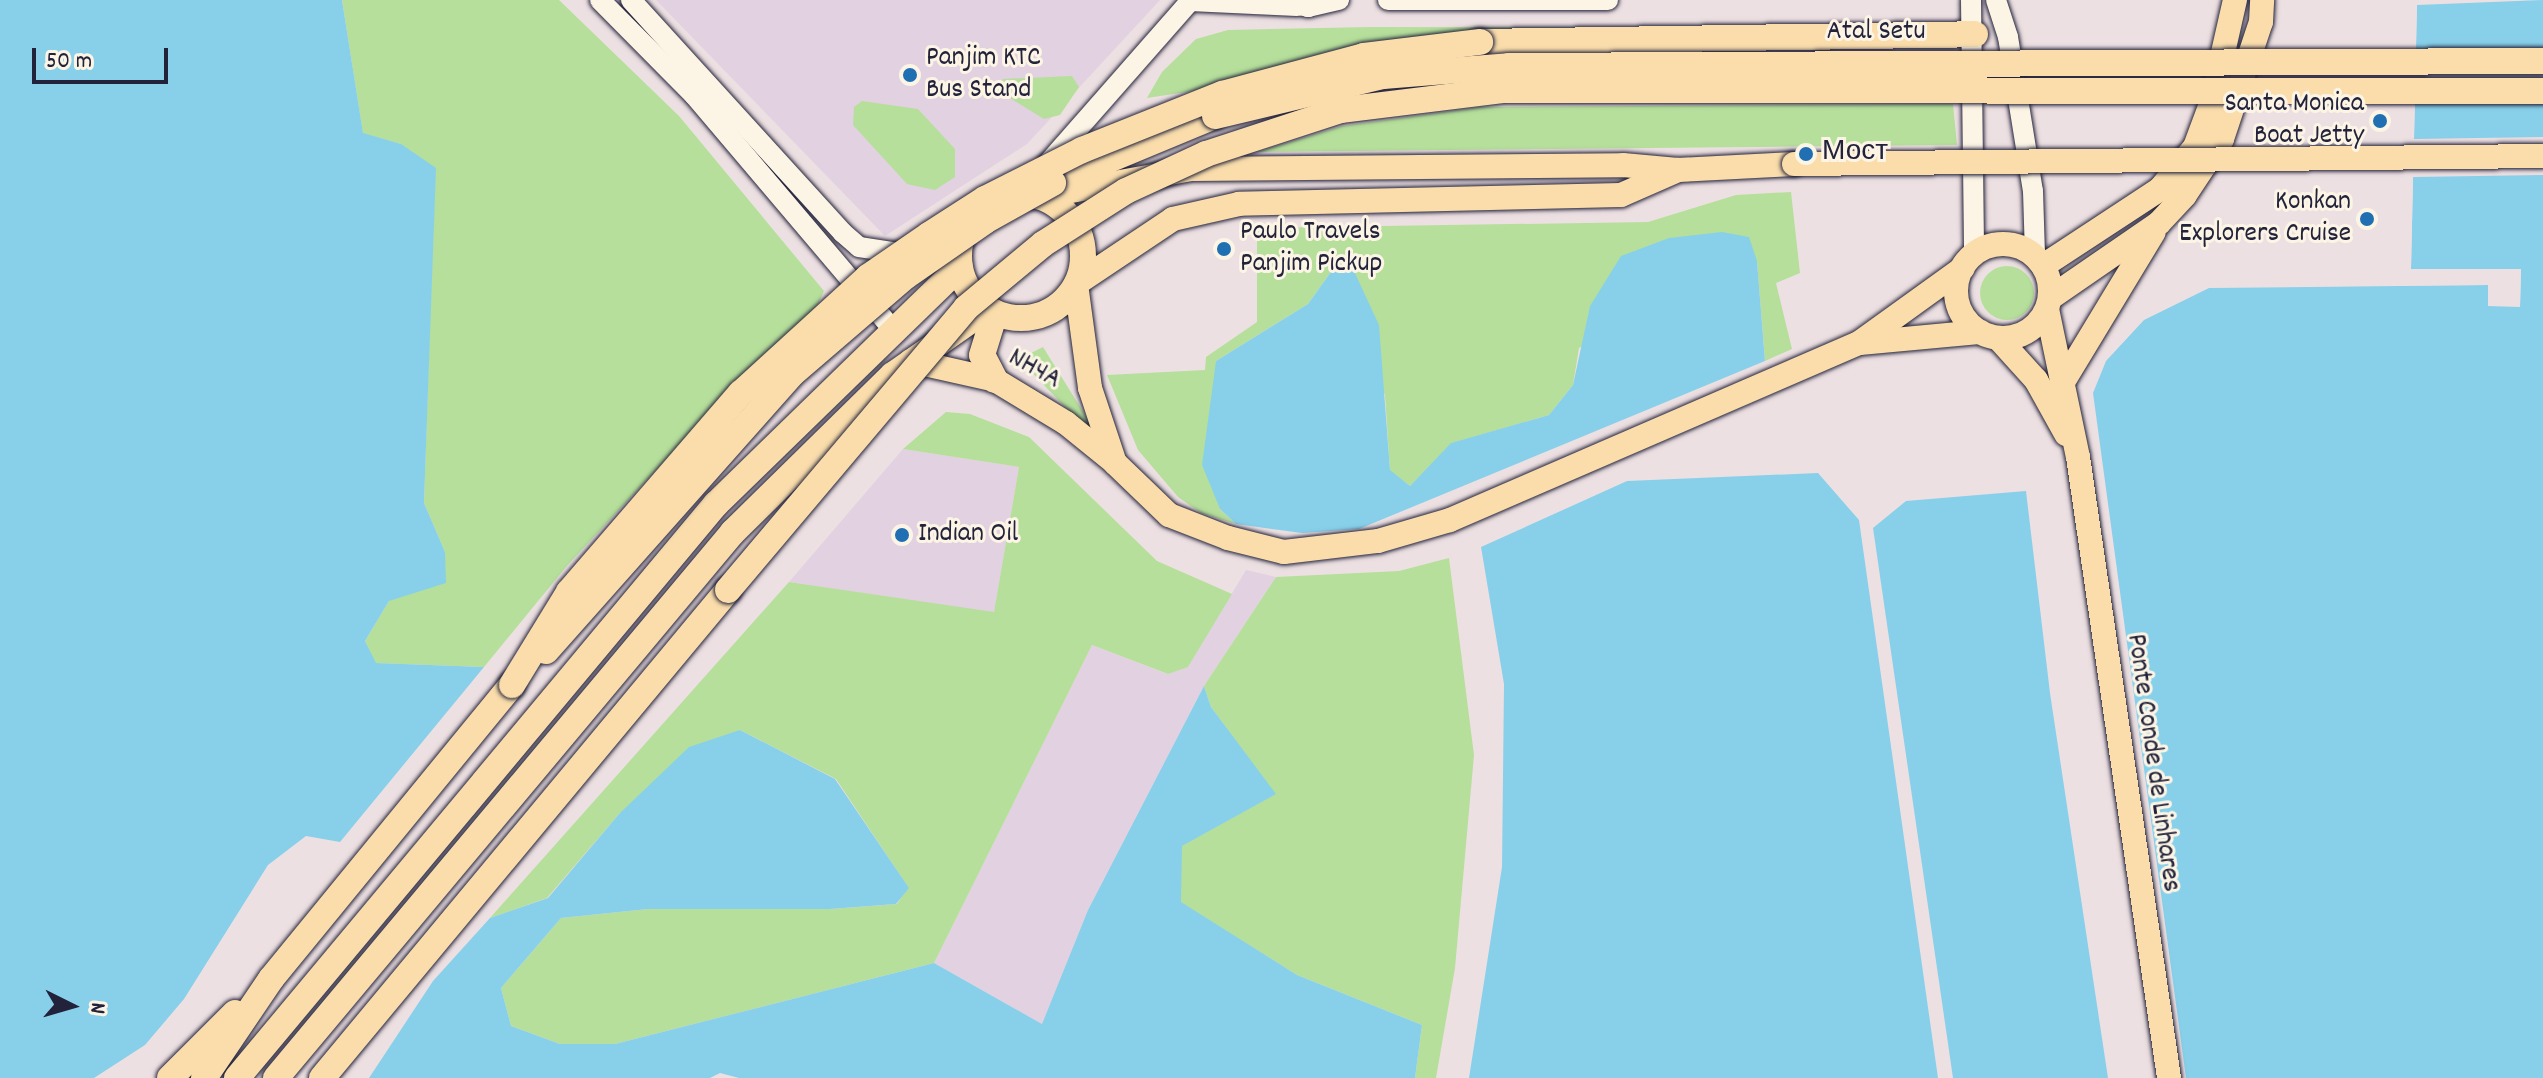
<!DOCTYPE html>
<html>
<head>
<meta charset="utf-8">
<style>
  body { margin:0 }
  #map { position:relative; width:2543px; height:1078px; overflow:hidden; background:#ede0e2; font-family:Dekko,sans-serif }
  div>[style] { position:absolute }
  .built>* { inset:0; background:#e2d1e0 }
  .green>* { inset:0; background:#b6df9b }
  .round { border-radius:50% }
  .water>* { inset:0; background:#88d0ea }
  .pier>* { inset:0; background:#ede0e2 }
  .roads { filter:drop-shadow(0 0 2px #22223b) drop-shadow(0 0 2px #22223b) }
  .secondary>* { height:20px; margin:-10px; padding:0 10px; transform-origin:10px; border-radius:10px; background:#fcf5e5 }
  .primary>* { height:24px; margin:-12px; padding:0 12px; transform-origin:12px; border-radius:12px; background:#faddab }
  .primary>.ring { margin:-12px; padding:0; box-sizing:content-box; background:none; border:24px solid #faddab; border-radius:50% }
  .highway>* { height:26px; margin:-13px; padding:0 13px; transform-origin:13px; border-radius:13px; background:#faddab }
  .highway>.ring { margin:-13px; padding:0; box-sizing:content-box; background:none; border:26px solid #faddab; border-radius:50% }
  .bridges { filter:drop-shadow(0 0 2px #22223b) drop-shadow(0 0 2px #22223b) }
  .primary-bridge>* { height:24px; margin:-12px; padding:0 12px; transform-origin:12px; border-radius:12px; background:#faddab }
  .highway-bridge>* { height:26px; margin:-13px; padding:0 13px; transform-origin:13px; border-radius:13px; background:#faddab }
  .dots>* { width:22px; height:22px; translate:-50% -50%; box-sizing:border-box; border:4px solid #fcf5e5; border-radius:50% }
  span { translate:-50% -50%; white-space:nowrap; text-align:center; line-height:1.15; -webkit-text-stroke:6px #fcf5e5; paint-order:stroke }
  .street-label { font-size:28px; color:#22223b }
  .poi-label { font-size:28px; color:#22223b }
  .left { translate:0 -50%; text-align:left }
  .right { translate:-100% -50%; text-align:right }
  .north { position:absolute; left:32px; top:966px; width:80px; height:80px; -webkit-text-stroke:6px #fcf5e5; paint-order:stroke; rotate:95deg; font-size:22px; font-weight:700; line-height:32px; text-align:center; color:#22223b }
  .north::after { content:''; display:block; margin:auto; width:28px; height:36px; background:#22223b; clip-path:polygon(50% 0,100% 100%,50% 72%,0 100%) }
  .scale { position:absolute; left:32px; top:48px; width:136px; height:36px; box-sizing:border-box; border:4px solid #22223b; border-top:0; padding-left:10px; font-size:24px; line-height:28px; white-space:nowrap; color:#22223b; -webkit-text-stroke:6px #fcf5e5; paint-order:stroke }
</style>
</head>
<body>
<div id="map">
  <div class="built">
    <i style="clip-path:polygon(656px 0,1160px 0,1027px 144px,885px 236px)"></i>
    <i style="clip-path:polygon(903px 449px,1019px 467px,994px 613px,789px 582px)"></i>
    <i style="clip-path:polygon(1246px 570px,1276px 577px,1204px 686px,1088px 910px,1042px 1024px,934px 963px,1092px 645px,1167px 674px,1188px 667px)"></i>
  </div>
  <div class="green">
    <i style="clip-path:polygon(342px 0,559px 0,679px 116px,824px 291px,812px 317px,684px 440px,566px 567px,484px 667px,375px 663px,365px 641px,389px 601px,445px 552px,424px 503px,429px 349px,401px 144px,363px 134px)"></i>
    <i style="clip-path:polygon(1371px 27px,1927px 28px,1546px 37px,1147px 98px,1162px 72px,1196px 39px,1228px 30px)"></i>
    <i style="clip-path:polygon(1072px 76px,1079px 87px,1060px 115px,1044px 119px,997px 90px,1003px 79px)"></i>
    <i style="clip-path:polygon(862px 101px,918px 109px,955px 149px,955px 177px,935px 190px,907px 184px,853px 125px,854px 107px)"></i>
    <i style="clip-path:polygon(1953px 104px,1957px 145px,1257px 152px,1342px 126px,1481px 107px)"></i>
    <i style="clip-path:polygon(1791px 192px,1800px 273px,1776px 283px,1792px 349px,1765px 361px,1757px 261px,1579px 348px,1573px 385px,1549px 415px,1452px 443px,1410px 486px,1390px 471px,1385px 395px,1333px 269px,1308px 304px,1216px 361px,1220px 509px,1236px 524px,1201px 513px,1178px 497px,1138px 450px,1107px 375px,1205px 370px,1206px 357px,1257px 322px,1257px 228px,1648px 222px,1736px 195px)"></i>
    <i class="round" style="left:1980px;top:266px;width:54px;height:54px"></i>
    <i style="clip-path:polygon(1043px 347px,1108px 452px,1019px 359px)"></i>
    <i style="clip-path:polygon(946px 412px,970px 414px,1029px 437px,1157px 561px,1232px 594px,1188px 667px,1168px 674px,1092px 645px,934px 963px,615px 1044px,560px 1044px,511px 1026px,501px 988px,561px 918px,648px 909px,830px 909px,897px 904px,908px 887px,836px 779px,740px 730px,619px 814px,547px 898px,490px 918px,789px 582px,994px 612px,1019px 467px,903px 449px)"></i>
    <i style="clip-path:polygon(1449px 558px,1474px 755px,1455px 968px,1436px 1078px,1415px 1078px,1422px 1025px,1297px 975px,1180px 902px,1181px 846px,1275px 794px,1211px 707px,1204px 686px,1276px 577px,1399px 571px)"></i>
  </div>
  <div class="water">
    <i style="clip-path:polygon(0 0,342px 0,363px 133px,401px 144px,436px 168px,424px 503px,445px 552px,446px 583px,389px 601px,365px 641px,376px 663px,484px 667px,340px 842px,306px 836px,268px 865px,184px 999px,145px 1045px,94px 1078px,0 1078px)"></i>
    <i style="clip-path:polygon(2417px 0,2543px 0,2543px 1078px,2186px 1078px,2093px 393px,2106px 361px,2144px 320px,2209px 288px,2488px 285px,2488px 306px,2520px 306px,2521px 269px,2411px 269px)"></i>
    <i style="clip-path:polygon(1722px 232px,1749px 237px,1757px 261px,1765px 361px,1359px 529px,1302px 533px,1236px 524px,1220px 509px,1202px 465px,1216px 361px,1308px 304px,1333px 269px,1354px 271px,1379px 325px,1390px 470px,1410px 486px,1451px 443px,1549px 415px,1573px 385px,1590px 306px,1621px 256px,1669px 238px)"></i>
    <i style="clip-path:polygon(1818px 473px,1859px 520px,1938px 1078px,1469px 1078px,1502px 867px,1504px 684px,1481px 547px,1627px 481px)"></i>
    <i style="clip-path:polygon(2026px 491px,2050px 693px,2108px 1078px,1953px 1078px,1873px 528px,1906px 501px)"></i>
    <i style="clip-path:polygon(1204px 686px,1211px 707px,1276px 794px,1182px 846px,1181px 902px,1297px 975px,1422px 1025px,1415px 1078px,739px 1078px,720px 1073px,710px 1078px,369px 1078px,433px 981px,490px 918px,548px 898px,619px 814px,689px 747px,740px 730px,835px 779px,909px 888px,896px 904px,830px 909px,648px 909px,561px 918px,501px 988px,511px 1026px,560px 1044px,615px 1044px,934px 963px,1042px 1024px,1088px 910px)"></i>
  </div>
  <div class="pier">
    <i style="clip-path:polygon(2413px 0,2543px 0,2417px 5px,2416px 50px,2543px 49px,2543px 102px,2415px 103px,2414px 139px,2543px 137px,2543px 175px,2413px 177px,2411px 269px,2521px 269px,2520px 307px,2488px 306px,2488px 285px,2209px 287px,2489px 281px,2492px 302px,2516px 302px,2517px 273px,2407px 271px)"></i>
  </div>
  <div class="roads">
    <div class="secondary">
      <i style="left:600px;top:0;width:134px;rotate:45.3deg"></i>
      <i style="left:694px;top:95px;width:311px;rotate:49.7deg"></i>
      <i style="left:631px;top:0;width:315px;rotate:47.7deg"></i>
      <i style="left:843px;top:233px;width:21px;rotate:41deg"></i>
      <i style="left:859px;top:247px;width:48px;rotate:8.5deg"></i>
      <i style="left:1388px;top:0;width:220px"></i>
      <i style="left:1971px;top:0;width:255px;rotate:89.3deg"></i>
      <i style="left:1996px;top:0;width:39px;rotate:72deg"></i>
      <i style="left:2008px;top:37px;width:156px;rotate:80.8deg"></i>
      <i style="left:2033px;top:191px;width:65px;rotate:88.2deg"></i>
      <i style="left:1190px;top:1px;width:107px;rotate:2.7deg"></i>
      <i style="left:1285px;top:2px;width:24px;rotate:12deg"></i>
      <i style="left:1308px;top:7px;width:32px;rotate:-13deg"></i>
      <i style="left:1048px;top:163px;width:217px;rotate:-48.7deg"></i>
    </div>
    <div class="primary">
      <i style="left:1678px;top:170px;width:62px;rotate:156.3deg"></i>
      <i style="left:1621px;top:195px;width:382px;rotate:178.7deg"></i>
      <i style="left:1239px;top:204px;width:68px;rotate:167.2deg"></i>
      <i style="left:1173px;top:219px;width:117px;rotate:146.2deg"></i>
      <i style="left:1076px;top:284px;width:105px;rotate:82.3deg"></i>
      <i style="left:1090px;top:388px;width:79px;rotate:71.6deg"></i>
      <i style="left:1115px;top:463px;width:75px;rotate:43.9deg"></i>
      <i style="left:1169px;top:515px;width:63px;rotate:21.3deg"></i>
      <i style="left:1228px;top:538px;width:58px;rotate:14deg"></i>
      <i style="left:1284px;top:552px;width:95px;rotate:-6.7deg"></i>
      <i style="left:1378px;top:541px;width:75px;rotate:-16.3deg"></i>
      <i style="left:1450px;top:520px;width:446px;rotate:-23.4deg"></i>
      <i style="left:1859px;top:343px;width:128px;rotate:-35.8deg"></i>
      <i style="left:1044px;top:196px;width:149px;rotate:-10.4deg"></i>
      <i style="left:1191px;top:169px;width:432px;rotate:-0.5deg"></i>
      <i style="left:1623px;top:165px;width:55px;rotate:5.2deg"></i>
      <i style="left:1678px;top:170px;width:116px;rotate:-3deg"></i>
      <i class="ring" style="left:1956px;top:244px;width:70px;height:70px"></i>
      <i style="left:2043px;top:266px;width:140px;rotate:-33.3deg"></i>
      <i style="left:2160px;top:189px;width:55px;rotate:-50.2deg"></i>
      <i style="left:2195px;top:147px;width:49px;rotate:-69.7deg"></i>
      <i style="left:2212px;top:101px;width:104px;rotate:-77.2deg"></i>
      <i style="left:2050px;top:298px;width:132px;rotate:-34.5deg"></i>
      <i style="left:2159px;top:223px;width:38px;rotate:-47deg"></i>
      <i style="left:2185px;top:195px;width:67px;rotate:-56.5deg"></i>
      <i style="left:2222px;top:139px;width:123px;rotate:-71.6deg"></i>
      <i style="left:2261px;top:22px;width:22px;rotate:-87deg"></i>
      <i style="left:2047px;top:309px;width:151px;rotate:78.2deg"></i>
      <i style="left:2078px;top:457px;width:628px;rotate:81.66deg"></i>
      <i style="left:1998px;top:338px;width:57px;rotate:47.9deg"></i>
      <i style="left:2036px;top:380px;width:62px;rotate:60.9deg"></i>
      <i style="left:1861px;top:343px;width:120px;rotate:-5.3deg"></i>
      <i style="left:911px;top:361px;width:86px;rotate:12.7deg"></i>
      <i style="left:995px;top:380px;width:83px;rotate:31.2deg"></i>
      <i style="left:1066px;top:423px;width:60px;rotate:39deg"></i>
      <i style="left:2063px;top:382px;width:175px;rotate:-58.8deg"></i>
    </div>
    <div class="highway">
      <i style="left:1480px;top:42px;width:495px;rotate:-0.9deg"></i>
      <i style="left:1053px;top:183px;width:175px;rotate:-22.5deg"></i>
      <i class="ring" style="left:959px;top:194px;width:98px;height:98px"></i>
      <i style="left:995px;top:380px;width:28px;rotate:-117deg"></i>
      <i style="left:982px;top:355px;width:44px;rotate:-72.8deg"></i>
      <i style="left:170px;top:1078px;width:92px;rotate:-45deg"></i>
      <i style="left:204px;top:1078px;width:120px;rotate:-55.9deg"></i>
      <i style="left:271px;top:979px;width:380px;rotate:-50.7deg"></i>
      <i style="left:237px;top:1078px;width:748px;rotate:-50.16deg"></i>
      <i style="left:716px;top:504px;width:340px;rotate:-44.2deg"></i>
      <i style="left:276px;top:1078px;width:712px;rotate:-50.07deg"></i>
      <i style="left:733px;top:532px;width:224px;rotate:-44.5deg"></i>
      <i style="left:893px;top:375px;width:115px;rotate:-35.1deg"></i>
      <i style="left:322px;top:1078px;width:635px;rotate:-50.24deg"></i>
    </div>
  </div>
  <div class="bridges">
    <div class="primary-bridge">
      <i style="left:1794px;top:164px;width:749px;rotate:-0.61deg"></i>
    </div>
    <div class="highway-bridge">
      <i style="left:1215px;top:116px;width:173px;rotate:-13.4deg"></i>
      <i style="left:1383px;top:76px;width:126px;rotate:-4.5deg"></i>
      <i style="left:1509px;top:66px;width:1034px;rotate:-0.28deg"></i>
      <i style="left:728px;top:590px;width:369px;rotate:-49.8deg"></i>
      <i style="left:966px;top:308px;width:100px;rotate:-39.7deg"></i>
      <i style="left:1043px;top:244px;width:98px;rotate:-32.6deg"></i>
      <i style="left:1126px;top:191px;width:88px;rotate:-24.8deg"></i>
      <i style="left:1206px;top:154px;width:142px;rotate:-18.1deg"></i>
      <i style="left:1341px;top:110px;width:164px;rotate:-7deg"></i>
      <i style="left:1504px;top:90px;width:1039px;rotate:0.06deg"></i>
      <i style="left:546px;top:651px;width:370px;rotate:-48.4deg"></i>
      <i style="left:792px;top:374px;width:150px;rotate:-40.7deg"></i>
      <i style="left:906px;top:276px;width:96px;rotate:-34.8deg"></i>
      <i style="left:985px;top:221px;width:78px;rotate:-29.2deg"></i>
      <i style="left:512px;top:685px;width:109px;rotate:-58.5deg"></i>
      <i style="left:569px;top:592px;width:263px;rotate:-49.2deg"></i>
      <i style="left:741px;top:393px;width:172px;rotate:-42.4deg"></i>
      <i style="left:868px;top:277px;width:74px;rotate:-34.5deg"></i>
      <i style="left:929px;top:235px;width:67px;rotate:-32.7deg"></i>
      <i style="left:985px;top:199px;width:109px;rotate:-26.8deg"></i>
      <i style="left:1082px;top:150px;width:151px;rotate:-21.8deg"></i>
      <i style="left:1222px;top:94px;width:147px;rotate:-15deg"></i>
      <i style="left:1364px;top:56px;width:117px;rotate:-6.9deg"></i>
    </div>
  </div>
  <div class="dots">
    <i style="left:910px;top:75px;background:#1f6fb2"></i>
    <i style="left:2380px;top:121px;background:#1f6fb2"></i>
    <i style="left:1806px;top:154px;background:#1f6fb2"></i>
    <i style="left:2367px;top:219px;background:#1f6fb2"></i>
    <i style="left:1224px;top:249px;background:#1f6fb2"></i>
    <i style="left:902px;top:535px;background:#1f6fb2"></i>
  </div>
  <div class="street-label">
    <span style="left:1876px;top:33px">Atal Setu</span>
    <span style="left:1034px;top:370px;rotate:29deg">NH4A</span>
    <span style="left:2152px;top:763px;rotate:82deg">Ponte Conde de Linhares</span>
  </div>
  <div class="poi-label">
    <span class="left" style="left:926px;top:75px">Panjim KTC<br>Bus Stand</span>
    <span class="right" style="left:2364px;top:121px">Santa Monica<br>Boat Jetty</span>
    <span class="left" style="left:1822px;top:154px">Мост</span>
    <span class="right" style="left:2351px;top:219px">Konkan<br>Explorers Cruise</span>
    <span class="left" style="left:1240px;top:249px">Paulo Travels<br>Panjim Pickup</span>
    <span class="left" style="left:918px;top:535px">Indian Oil</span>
  </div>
  <div class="north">N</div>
  <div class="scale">50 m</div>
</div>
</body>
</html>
